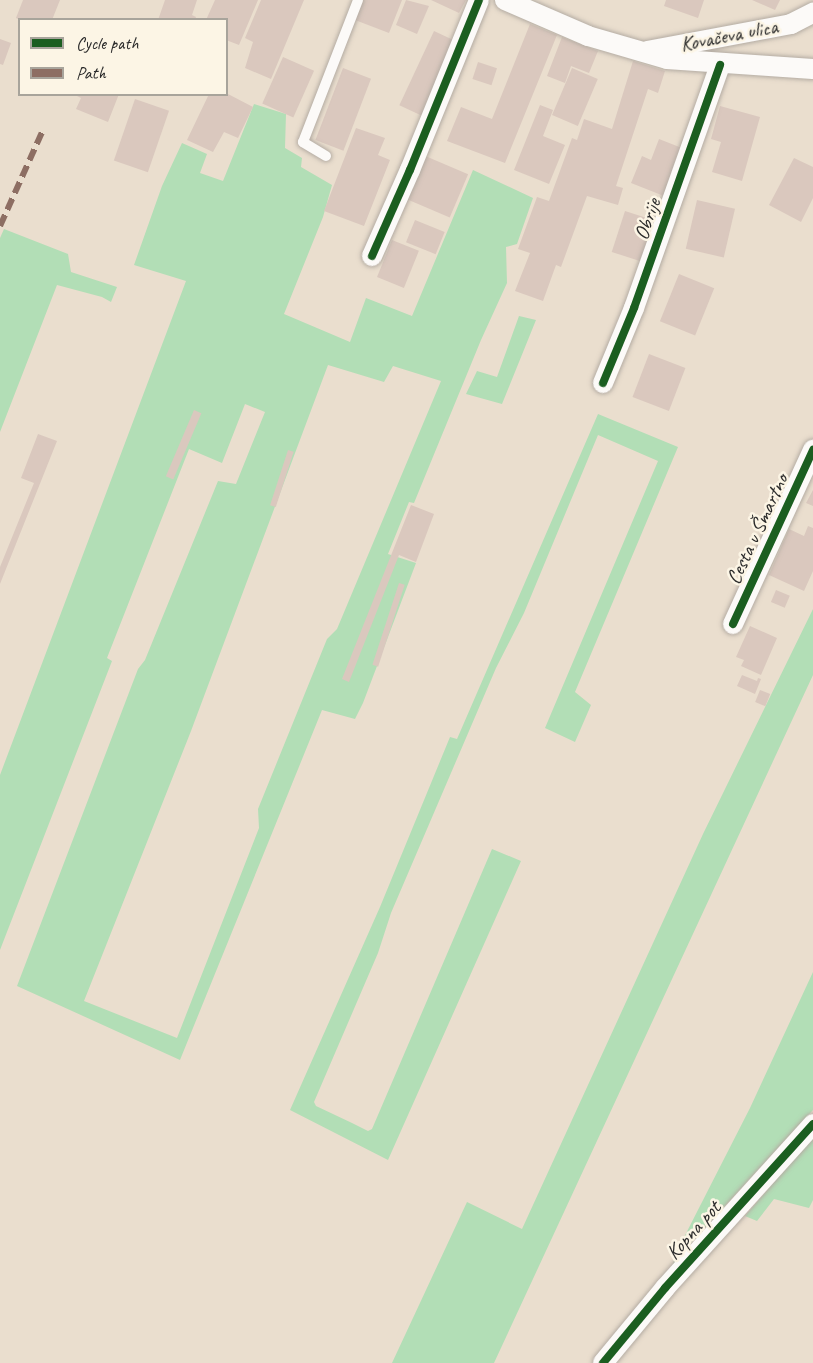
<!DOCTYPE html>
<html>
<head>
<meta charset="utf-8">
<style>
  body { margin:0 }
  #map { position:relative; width:813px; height:1363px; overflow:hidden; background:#eadece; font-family:Caveat,sans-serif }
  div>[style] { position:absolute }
  .green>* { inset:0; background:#b2deb6 }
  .building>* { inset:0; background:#dac8be; transform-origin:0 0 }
  .roads { filter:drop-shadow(0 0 2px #b4aca3) drop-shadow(0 0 2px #b4aca3) }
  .service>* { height:10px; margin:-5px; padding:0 5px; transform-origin:5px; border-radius:5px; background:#fcfaf8 }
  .minor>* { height:20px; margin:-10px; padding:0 10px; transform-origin:10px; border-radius:10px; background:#fcfaf8 }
  .quiet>* { height:6px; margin-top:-3px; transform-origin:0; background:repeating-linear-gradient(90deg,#8d6e63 0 12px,transparent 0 18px) }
  .cycleway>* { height:8px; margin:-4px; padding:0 4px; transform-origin:4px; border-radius:4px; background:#1b5e20 }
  span { translate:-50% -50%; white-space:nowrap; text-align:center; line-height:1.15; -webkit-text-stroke:5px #fcf5e5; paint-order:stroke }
  .street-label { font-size:21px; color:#2b2b2b }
  .legend { position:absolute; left:18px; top:18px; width:210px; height:78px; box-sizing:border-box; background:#fcf5e5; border:2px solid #a8a49b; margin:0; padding:8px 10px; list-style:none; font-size:18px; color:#2b2b2b }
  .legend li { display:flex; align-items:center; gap:12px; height:30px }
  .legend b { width:30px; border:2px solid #a8a49b }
</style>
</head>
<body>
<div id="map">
  <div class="green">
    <i style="clip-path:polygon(evenodd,254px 104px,286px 114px,285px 148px,302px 158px,301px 167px,332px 185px,323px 217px,284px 314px,350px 342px,366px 298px,412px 316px,473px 170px,533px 198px,517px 244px,506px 247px,507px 283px,481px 340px,414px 503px,409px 502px,388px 554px,416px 563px,363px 703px,355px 719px,322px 710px,180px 1060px,17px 986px,138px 669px,145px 660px,218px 481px,236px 484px,265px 412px,245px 404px,222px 463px,189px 449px,107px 658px,112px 661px,0 950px,0 775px,186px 281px,134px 265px,162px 186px,182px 143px,207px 154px,200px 173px,223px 181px,254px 104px,328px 365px,384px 382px,393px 366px,441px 381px,337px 629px,327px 639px,258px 809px,259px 828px,177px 1038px,84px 1001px,191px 731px,328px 365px)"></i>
    <i style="clip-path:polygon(4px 229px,68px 254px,71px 272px,117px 287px,111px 302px,102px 297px,57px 285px,0 432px,0 238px)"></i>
    <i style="clip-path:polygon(519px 316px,536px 320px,502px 404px,466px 394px,477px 371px,497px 377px)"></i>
    <i style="clip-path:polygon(598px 414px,678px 447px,575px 692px,591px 705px,575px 742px,545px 728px,658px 461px,598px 435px,524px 613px,496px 668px,391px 913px,378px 953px,314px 1102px,316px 1106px,352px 1123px,368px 1131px,372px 1129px,492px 849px,521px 861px,388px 1160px,290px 1110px,380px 907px,450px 737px,457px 739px)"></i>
    <i style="clip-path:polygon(813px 609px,813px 675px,494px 1363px,392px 1363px,467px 1202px,522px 1229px,703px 834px)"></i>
    <i style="clip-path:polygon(813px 972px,813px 1110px,688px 1246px,672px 1268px,676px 1253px,750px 1108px)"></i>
    <i style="clip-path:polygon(813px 1137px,813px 1200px,809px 1208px,774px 1199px,757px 1221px,745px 1216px)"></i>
  </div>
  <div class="building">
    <i style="clip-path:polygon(23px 0,60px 0,52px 20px,20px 20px,16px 18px)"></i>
    <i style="clip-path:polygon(165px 0,197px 0,192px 15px,196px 17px,195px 20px,158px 20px)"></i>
    <i style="clip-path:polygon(215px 0,258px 0,239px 45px,226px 40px,226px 20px,206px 20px)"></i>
    <i style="clip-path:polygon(261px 0,304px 0,271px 79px,245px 68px,253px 42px,245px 38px)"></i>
    <i style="clip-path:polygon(363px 0,402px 0,389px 33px,355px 20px)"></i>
    <i style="clip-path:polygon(406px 0,429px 6px,417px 34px,396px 25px)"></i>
    <i style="clip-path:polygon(431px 0,466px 0,459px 13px)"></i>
    <i style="clip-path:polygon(666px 0,704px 0,698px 18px,664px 6px)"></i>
    <i style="clip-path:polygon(752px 0,780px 0,775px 10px)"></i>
    <i style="clip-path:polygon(530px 24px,557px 35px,505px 163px,447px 141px,461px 107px,492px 119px)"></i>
    <i style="left:434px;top:31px;width:29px;height:82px;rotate:25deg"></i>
    <i style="clip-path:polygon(562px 37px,598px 51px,589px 73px,571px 66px,565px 83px,547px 76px)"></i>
    <i style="clip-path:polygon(0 39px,11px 43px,3px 65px,0 64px)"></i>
    <i style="left:283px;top:57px;width:34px;height:51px;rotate:24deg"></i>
    <i style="clip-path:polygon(633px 61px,665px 71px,658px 93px,648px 89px,616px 186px,623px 188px,618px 205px,587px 196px,561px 267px,556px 265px,543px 301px,515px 291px,530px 253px,518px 249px,537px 197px,549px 201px,572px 138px,577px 140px,584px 119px,612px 129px)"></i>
    <i style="left:478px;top:62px;width:20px;height:18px;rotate:18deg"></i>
    <i style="left:343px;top:68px;width:30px;height:77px;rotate:21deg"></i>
    <i style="left:572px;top:68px;width:28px;height:51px;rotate:23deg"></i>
    <i style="clip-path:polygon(119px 94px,108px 122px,76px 109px,81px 98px,73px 94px)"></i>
    <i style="clip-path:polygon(209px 94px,228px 94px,253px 107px,238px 138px,224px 132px,213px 152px,187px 140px)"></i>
    <i style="left:135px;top:99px;width:36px;height:65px;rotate:19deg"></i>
    <i style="clip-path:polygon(540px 105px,553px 110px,543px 136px,565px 145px,549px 184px,514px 170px)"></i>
    <i style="clip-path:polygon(720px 106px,760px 117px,742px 181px,712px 172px,721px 142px,711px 139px)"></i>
    <i style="clip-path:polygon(356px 128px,385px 138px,378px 155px,390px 160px,364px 226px,324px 211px)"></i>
    <i style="clip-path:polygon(659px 139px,687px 150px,669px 198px,631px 183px,642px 156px,651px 160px)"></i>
    <i style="left:423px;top:155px;width:49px;height:47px;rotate:23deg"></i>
    <i style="clip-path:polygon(794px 158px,813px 167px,813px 198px,801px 222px,769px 205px)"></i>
    <i style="left:697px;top:200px;width:39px;height:50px;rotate:13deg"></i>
    <i style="left:625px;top:211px;width:35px;height:43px;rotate:18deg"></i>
    <i style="left:415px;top:220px;width:32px;height:24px;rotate:22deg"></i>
    <i style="left:392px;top:240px;width:29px;height:40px;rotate:22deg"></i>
    <i style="left:679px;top:274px;width:38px;height:51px;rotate:22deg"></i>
    <i style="left:649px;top:354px;width:39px;height:46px;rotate:21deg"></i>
    <i style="left:194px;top:410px;width:8px;height:72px;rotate:23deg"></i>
    <i style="clip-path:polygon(38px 434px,57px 441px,0 584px,0 567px,34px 483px,21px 478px)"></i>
    <i style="left:288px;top:450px;width:6px;height:58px;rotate:18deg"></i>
    <i style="clip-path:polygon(813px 490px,813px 506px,806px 503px)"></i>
    <i style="clip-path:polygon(411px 505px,434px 514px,416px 562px,399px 555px,349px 682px,342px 679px)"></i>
    <i style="clip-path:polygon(808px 526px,813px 528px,813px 571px,804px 591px,769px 575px,789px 529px,804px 536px)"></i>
    <i style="left:399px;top:583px;width:6px;height:86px;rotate:18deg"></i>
    <i style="left:776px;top:590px;width:15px;height:13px;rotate:23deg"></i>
    <i style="clip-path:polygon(750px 626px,777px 638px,761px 675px,741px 666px,744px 660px,736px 657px)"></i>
    <i style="clip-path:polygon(742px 675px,757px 681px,758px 678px,761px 679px,755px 694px,737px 686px)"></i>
    <i style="left:760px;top:690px;width:11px;height:13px;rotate:22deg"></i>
  </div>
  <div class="roads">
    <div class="service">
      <i style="left:326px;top:156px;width:27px;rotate:-149deg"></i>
      <i style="left:303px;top:142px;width:152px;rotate:-68.8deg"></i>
    </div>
    <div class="minor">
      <i style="left:505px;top:0;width:90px;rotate:23.4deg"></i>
      <i style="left:588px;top:36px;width:82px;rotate:16.2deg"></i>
      <i style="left:667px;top:59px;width:146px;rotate:3.9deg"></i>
      <i style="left:647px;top:51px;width:147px;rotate:-10.6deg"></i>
      <i style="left:791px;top:24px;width:25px;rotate:-27deg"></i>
      <i style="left:372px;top:256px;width:94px;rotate:-66.2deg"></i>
      <i style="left:410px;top:170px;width:183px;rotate:-67.9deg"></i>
      <i style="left:603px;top:383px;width:81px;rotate:-67.5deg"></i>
      <i style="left:634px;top:308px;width:258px;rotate:-70.5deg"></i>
      <i style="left:733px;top:624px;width:192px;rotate:-65.3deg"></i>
      <i style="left:603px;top:1363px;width:97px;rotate:-50.4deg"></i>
      <i style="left:665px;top:1288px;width:221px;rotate:-47.9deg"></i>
    </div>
  </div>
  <div class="quiet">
    <i style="left:0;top:226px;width:105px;rotate:-65.9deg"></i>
  </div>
  <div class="cycleway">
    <i style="left:372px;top:256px;width:94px;rotate:-66.2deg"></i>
    <i style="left:410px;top:170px;width:183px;rotate:-67.9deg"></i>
    <i style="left:603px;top:383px;width:81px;rotate:-67.5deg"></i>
    <i style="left:634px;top:308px;width:258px;rotate:-70.5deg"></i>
    <i style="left:733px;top:624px;width:192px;rotate:-65.3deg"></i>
    <i style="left:603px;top:1363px;width:97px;rotate:-50.4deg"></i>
    <i style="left:665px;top:1288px;width:221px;rotate:-47.9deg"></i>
  </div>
  <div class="street-label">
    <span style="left:729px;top:35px;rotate:-11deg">Kovačeva ulica</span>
    <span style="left:647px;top:219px;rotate:-71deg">Obrije</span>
    <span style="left:757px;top:529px;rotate:-65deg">Cesta v Šmartno</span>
    <span style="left:693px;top:1230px;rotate:-48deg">Kopna pot</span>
  </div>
  <ul class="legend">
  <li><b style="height:8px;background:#1b5e20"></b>Cycle path</li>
  <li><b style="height:8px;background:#8d6e63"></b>Path</li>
  </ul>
</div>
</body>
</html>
